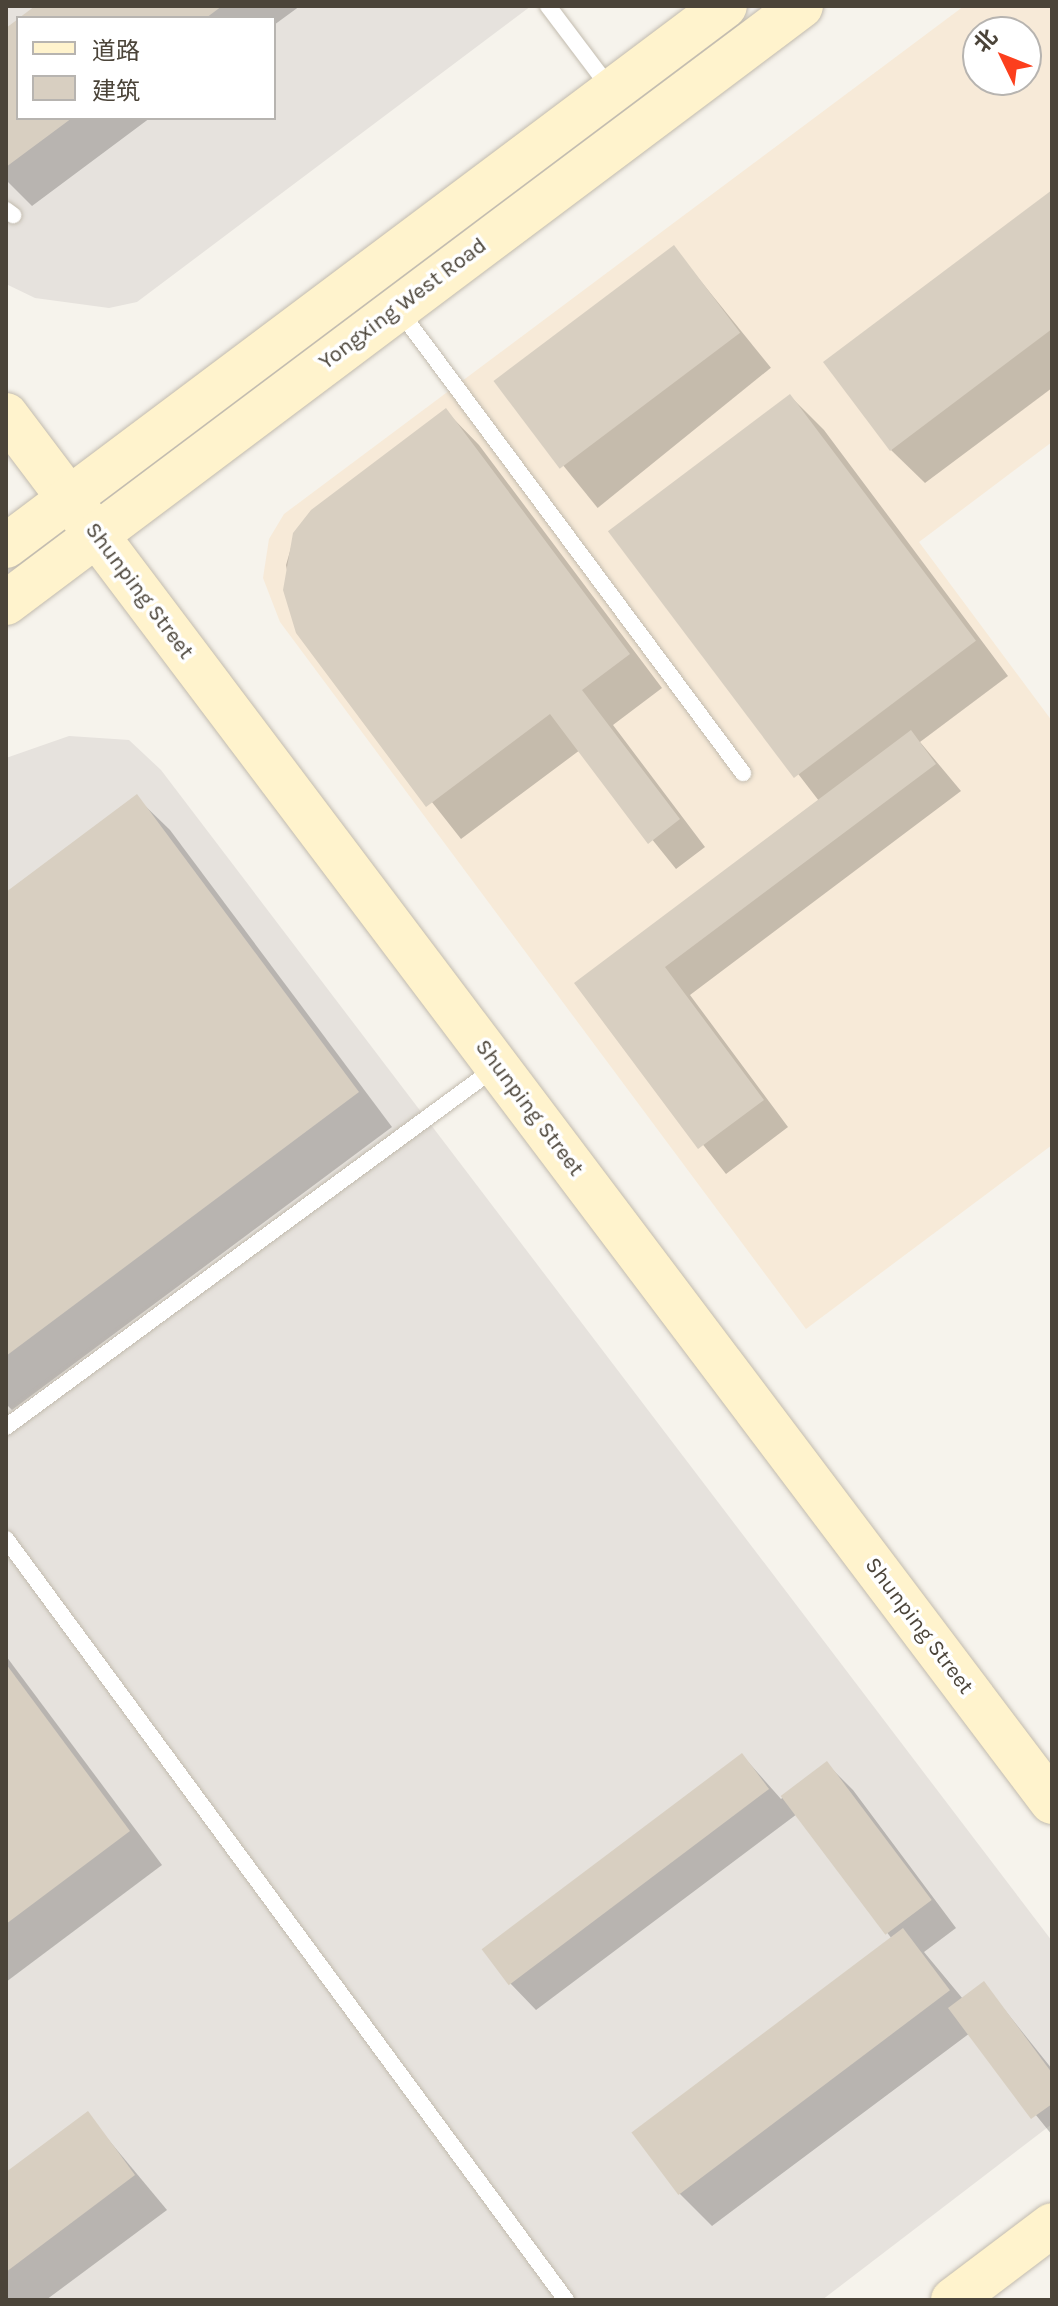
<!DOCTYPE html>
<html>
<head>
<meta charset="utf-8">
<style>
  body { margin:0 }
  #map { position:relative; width:1058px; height:2306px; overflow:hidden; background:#f6f3ec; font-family:Karla,"Noto Sans SC",sans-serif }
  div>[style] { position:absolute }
  .commercial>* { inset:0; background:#f7ead8 }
  .industrial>* { inset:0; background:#e6e2dd }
  .shadow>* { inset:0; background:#0003; transform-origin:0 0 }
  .building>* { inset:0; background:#d8cfc1; transform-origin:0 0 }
  .roads { filter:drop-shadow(0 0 2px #c2bbae) drop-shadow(0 0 2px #c2bbae) }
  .lane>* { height:16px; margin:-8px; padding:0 8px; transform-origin:8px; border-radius:8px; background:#fff }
  .secondary>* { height:44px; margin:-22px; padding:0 22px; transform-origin:22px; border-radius:22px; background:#fff3cd }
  span { translate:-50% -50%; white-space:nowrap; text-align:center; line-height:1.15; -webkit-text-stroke:7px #fff; paint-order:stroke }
  .street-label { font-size:22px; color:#4b4439 }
  .frame { position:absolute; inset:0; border:8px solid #4b4439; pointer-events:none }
  .legend { position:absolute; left:16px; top:16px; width:260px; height:104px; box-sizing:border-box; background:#fff; border:2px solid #b7b4b0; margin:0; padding:10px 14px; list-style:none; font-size:24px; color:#4b4439 }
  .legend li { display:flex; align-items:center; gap:16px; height:40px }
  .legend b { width:40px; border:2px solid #b7b4b0 }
  .north { position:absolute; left:962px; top:16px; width:80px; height:80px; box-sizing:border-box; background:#fff; border:2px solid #b7b4b0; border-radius:50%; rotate:313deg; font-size:22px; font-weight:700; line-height:32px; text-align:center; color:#4b4439 }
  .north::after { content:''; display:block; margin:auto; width:28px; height:36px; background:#fc3f1d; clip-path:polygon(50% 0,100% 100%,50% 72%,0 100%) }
</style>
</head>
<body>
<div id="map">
  <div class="commercial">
    <i style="clip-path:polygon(evenodd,964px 6px,1052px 6px,1052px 442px,919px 542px,1052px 721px,1052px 1145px,806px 1329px,280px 622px,263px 578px,269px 539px,284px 514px,964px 6px,978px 32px,1026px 32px,1026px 80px,978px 80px,978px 32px)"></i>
  </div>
  <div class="industrial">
    <i style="clip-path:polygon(evenodd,6px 6px,531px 6px,137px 302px,109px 308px,35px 298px,6px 284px,6px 6px,18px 18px,274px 18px,274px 118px,18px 118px,18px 18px)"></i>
    <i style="clip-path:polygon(69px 736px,129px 740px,161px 770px,1052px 1941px,1052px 2124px,822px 2300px,6px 2300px,6px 758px)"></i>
  </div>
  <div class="shadow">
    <i style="clip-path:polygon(38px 6px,300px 6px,274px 25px,274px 18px,22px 18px)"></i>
    <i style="clip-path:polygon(18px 21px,18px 118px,150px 118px,32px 206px,6px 180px,6px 30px)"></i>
    <i style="clip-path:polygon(1052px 192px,1052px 388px,925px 483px,891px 450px)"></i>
    <i style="left:674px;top:248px;width:154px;height:223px;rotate:51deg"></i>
    <i style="clip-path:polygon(790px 396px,824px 430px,1008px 676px,920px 742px,961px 791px,690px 995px,788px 1127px,726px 1174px,577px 984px,819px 801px,611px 531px)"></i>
    <i style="clip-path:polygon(446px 411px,479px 445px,662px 688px,613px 725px,705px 847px,676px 869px,580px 750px,461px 839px,298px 632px,286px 565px,295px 534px)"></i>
    <i style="clip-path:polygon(136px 797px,170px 830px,392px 1127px,12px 1410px,6px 1404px,6px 894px)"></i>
    <i style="clip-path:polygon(6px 1656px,162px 1865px,6px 1982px)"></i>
    <i style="clip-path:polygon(742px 1755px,781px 1799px,827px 1764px,853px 1790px,956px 1928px,924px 1952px,963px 1999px,984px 1984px,1052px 2069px,1052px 2135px,970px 2033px,712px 2226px,679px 2193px,634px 2132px,892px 1939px,797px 1814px,536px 2010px,510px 1983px)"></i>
    <i style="clip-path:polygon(87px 2114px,167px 2210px,46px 2300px,6px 2300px,6px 2175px)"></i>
  </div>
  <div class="building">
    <i style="clip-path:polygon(35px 6px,222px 6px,206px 18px,19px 18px)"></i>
    <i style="clip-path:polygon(18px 19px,18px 118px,72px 118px,6px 167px,6px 28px)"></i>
    <i style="clip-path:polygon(1052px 190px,1052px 329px,890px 451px,823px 362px)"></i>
    <i style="left:674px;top:245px;width:110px;height:226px;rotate:53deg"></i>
    <i style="left:790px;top:394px;width:309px;height:228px;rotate:53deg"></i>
    <i style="clip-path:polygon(446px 408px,630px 654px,582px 690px,680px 819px,648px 844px,550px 714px,426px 807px,296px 633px,283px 590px,293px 533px,311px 510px)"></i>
    <i style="clip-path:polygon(911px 730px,936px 764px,665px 967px,764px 1100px,698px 1149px,574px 983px)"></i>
    <i style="clip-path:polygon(137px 794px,359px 1092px,6px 1356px,6px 892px)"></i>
    <i style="clip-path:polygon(6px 1664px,130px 1831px,6px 1924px)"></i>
    <i style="left:742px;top:1753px;width:45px;height:326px;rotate:53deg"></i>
    <i style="left:827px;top:1761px;width:174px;height:58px;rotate:53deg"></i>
    <i style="left:903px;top:1928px;width:78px;height:340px;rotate:53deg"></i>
    <i style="clip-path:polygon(984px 1981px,1052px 2073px,1052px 2104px,1031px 2119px,948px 2008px)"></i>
    <i style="clip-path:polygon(88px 2111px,135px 2175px,6px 2272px,6px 2172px)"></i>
  </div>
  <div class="roads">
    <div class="lane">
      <i style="left:548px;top:6px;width:106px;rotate:53deg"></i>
      <i style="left:6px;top:210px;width:9px;rotate:36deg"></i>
      <i style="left:399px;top:310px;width:577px;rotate:53.39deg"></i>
      <i style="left:6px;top:1427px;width:607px;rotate:-36.28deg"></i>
      <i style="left:6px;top:1539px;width:945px;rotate:53.65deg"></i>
    </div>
    <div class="secondary">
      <i style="left:6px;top:415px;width:1737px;rotate:52.98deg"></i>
      <i style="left:6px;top:546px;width:899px;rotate:-36.91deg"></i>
      <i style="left:6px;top:603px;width:994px;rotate:-36.9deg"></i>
      <i style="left:953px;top:2300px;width:124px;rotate:-37.1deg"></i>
    </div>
  </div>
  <div class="street-label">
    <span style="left:403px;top:304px;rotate:-37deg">Yongxing West Road</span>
    <span style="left:139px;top:591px;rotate:53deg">Shunping Street</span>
    <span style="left:529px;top:1108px;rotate:53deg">Shunping Street</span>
    <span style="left:919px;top:1626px;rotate:53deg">Shunping Street</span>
  </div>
  <div class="frame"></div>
  <ul class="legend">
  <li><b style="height:10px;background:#fff3cd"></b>道路</li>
  <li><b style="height:22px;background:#d8cfc1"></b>建筑</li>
  </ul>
  <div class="north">北</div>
</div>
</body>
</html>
